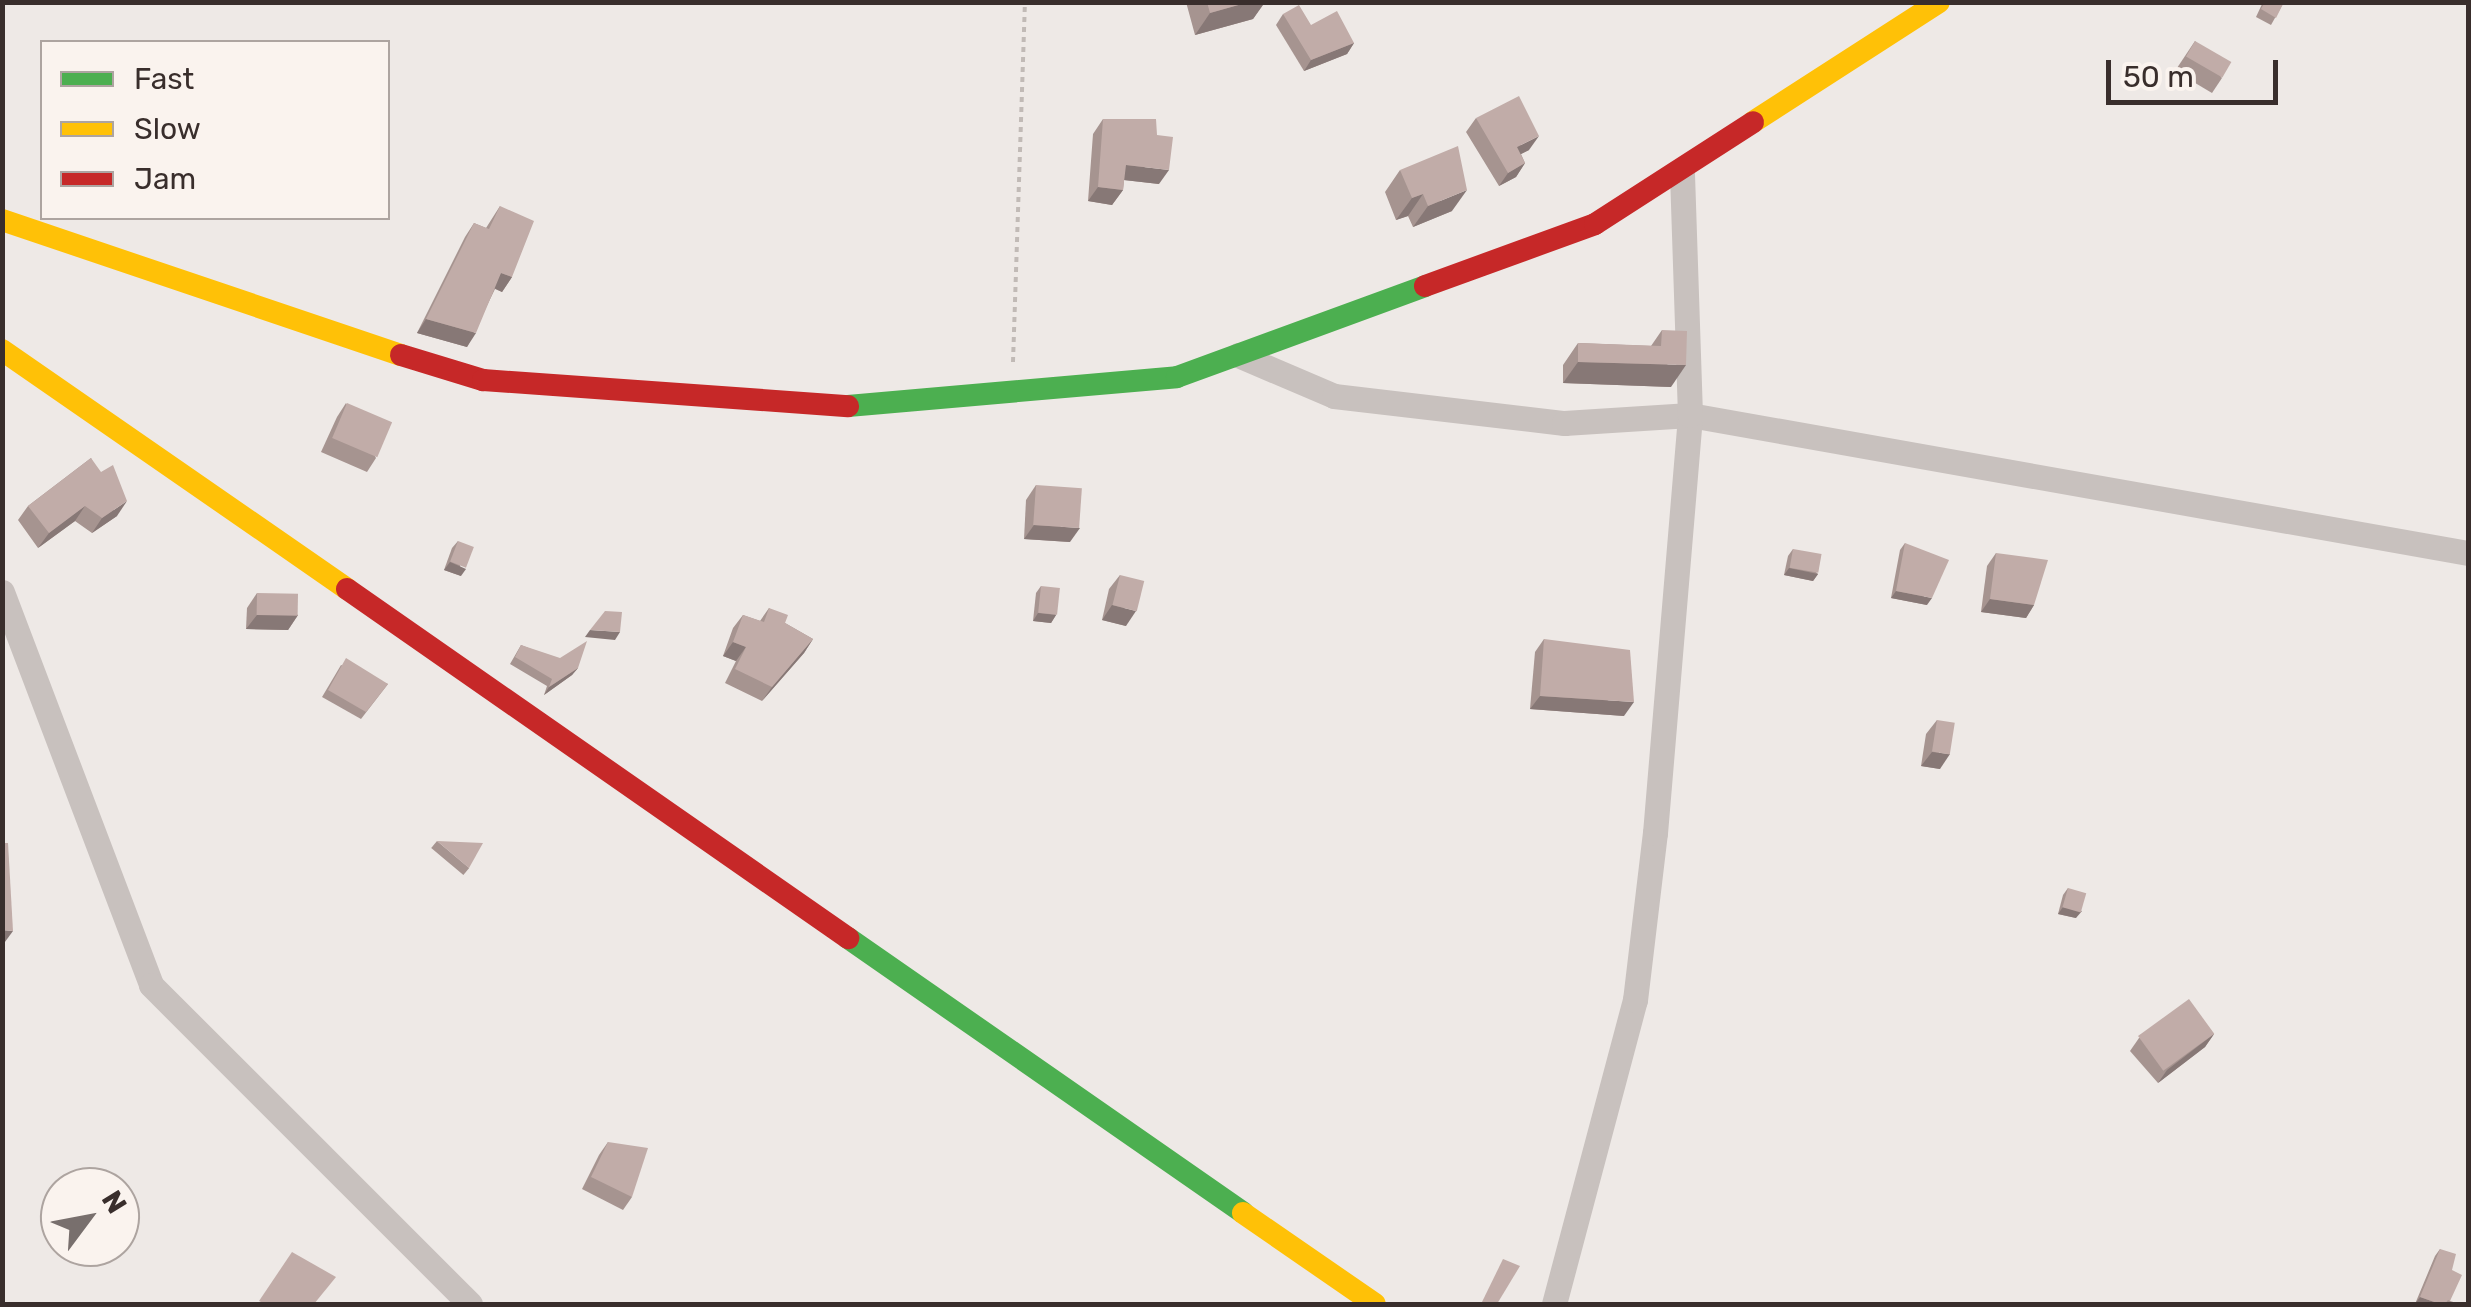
<!DOCTYPE html>
<html>
<head>
<meta charset="utf-8">
<style>
  body { margin:0 }
  #map { position:relative; width:2471px; height:1307px; overflow:hidden; background:#eee9e6; font-family:Rubik,sans-serif }
  div>[style] { position:absolute }
  .path>* { height:4px; margin-top:-2px; transform-origin:0; background:repeating-linear-gradient(90deg,#c1bab6 0 5px,transparent 0 10px) }
  .street>* { height:25px; margin:-12.5px; padding:0 12.5px; transform-origin:12.5px; border-radius:12.5px; background:#c8c1be }
  .fast>* { height:22px; margin:-11px; padding:0 11px; transform-origin:11px; border-radius:11px; background:#4caf50 }
  .slow>* { height:22px; margin:-11px; padding:0 11px; transform-origin:11px; border-radius:11px; background:#ffc107 }
  .jam>* { height:22px; margin:-11px; padding:0 11px; transform-origin:11px; border-radius:11px; background:#c62828 }
  .wall>* { inset:0; background:#a69490; transform-origin:0 0 }
  .shaded-wall>* { inset:0; background:#877876 }
  .building>* { inset:0; background:#c1aca8; transform-origin:0 0 }
  span { translate:-50% -50%; white-space:nowrap; text-align:center; line-height:1.15; -webkit-text-stroke:8px #faf3ee; paint-order:stroke }
  .frame { position:absolute; inset:0; border:5px solid #392e2c; pointer-events:none }
  .legend { position:absolute; left:40px; top:40px; width:350px; height:180px; box-sizing:border-box; background:#faf3ee; border:2px solid #ada4a0; margin:0; padding:12px 18px; list-style:none; font-size:30px; color:#392e2c }
  .legend li { display:flex; align-items:center; gap:20px; height:50px }
  .legend b { width:50px; border:2px solid #ada4a0 }
  .north { position:absolute; left:40px; top:1167px; width:100px; height:100px; box-sizing:border-box; background:#faf3ee; border:2px solid #ada4a0; border-radius:50%; rotate:58deg; font-size:28px; font-weight:700; line-height:40px; text-align:center; color:#392e2c }
  .north::after { content:''; display:block; margin:auto; width:35px; height:45px; background:#786f6d; clip-path:polygon(50% 0,100% 100%,50% 72%,0 100%) }
  .scale { position:absolute; left:2106px; top:60px; width:172px; height:45px; box-sizing:border-box; border:5px solid #392e2c; border-top:0; padding-left:12px; font-size:30px; line-height:35px; white-space:nowrap; color:#392e2c; -webkit-text-stroke:8px #faf3ee; paint-order:stroke }
</style>
</head>
<body>
<div id="map">
  <div class="path">
    <i style="left:1013px;top:362px;width:360px;rotate:-88.1deg"></i>
  </div>
  <div class="street">
    <i style="left:1238px;top:355px;width:104px;rotate:23.1deg"></i>
    <i style="left:1334px;top:396px;width:232px;rotate:6.7deg"></i>
    <i style="left:1564px;top:423px;width:126px;rotate:-3.6deg"></i>
    <i style="left:1690px;top:415px;width:790px;rotate:10.06deg"></i>
    <i style="left:2px;top:592px;width:420px;rotate:69.2deg"></i>
    <i style="left:151px;top:985px;width:451px;rotate:45deg"></i>
    <i style="left:1554px;top:1304px;width:315px;rotate:-75.1deg"></i>
    <i style="left:1635px;top:1000px;width:168px;rotate:-83.2deg"></i>
    <i style="left:1655px;top:833px;width:419px;rotate:-85.2deg"></i>
    <i style="left:1690px;top:415px;width:245px;rotate:-91.9deg"></i>
  </div>
  <div class="fast">
    <i style="left:848px;top:406px;width:330px;rotate:-5deg"></i>
    <i style="left:1177px;top:377px;width:264px;rotate:-20.1deg"></i>
    <i style="left:848px;top:938px;width:481px;rotate:34.8deg"></i>
  </div>
  <div class="slow">
    <i style="left:1753px;top:122px;width:221px;rotate:-32.8deg"></i>
    <i style="left:2px;top:220px;width:421px;rotate:18.7deg"></i>
    <i style="left:2px;top:350px;width:420px;rotate:34.7deg"></i>
    <i style="left:1243px;top:1213px;width:160px;rotate:34.6deg"></i>
  </div>
  <div class="jam">
    <i style="left:1425px;top:286px;width:181px;rotate:-20deg"></i>
    <i style="left:1595px;top:224px;width:188px;rotate:-32.8deg"></i>
    <i style="left:401px;top:355px;width:86px;rotate:17deg"></i>
    <i style="left:483px;top:380px;width:366px;rotate:4.1deg"></i>
    <i style="left:347px;top:589px;width:611px;rotate:34.86deg"></i>
  </div>
  <div class="wall">
    <i style="clip-path:polygon(1186px 2px,1265px 2px,1253px 19px,1195px 35px)"></i>
    <i style="clip-path:polygon(2263px 2px,2284px 2px,2271px 25px,2256px 17px)"></i>
    <i style="clip-path:polygon(1283px 14px,1354px 43px,1347px 54px,1304px 71px,1276px 25px)"></i>
    <i style="clip-path:polygon(2195px 41px,2222px 78px,2212px 93px,2175px 71px)"></i>
    <i style="clip-path:polygon(1476px 118px,1529px 150px,1521px 154px,1525px 163px,1516px 177px,1499px 186px,1466px 132px)"></i>
    <i style="clip-path:polygon(1103px 119px,1159px 184px,1124px 180px,1123px 190px,1112px 205px,1088px 201px,1093px 134px)"></i>
    <i style="clip-path:polygon(1400px 170px,1452px 211px,1413px 227px,1408px 216px,1396px 220px,1385px 192px)"></i>
    <i style="clip-path:polygon(500px 206px,512px 277px,502px 292px,495px 289px,467px 347px,417px 333px,465px 237px,474px 223px,486px 228px)"></i>
    <i style="clip-path:polygon(1662px 330px,1671px 387px,1563px 383px,1563px 365px,1578px 343px,1651px 346px)"></i>
    <i style="clip-path:polygon(346px 403px,376px 458px,367px 472px,321px 452px,337px 417px)"></i>
    <i style="clip-path:polygon(91px 458px,117px 516px,92px 533px,75px 521px,38px 548px,18px 520px,28px 506px)"></i>
    <i style="clip-path:polygon(1036px 485px,1070px 542px,1024px 539px,1026px 500px)"></i>
    <i style="clip-path:polygon(458px 541px,461px 576px,444px 570px,452px 548px)"></i>
    <i style="clip-path:polygon(1905px 543px,1927px 605px,1891px 598px,1900px 550px)"></i>
    <i style="clip-path:polygon(1793px 549px,1818px 574px,1813px 581px,1784px 575px,1788px 556px)"></i>
    <i style="clip-path:polygon(1996px 553px,2034px 605px,2026px 618px,1981px 612px,1987px 566px)"></i>
    <i style="clip-path:polygon(1120px 575px,1126px 626px,1102px 620px,1109px 589px)"></i>
    <i style="clip-path:polygon(1041px 586px,1056px 615px,1051px 623px,1033px 621px,1036px 593px)"></i>
    <i style="clip-path:polygon(257px 593px,298px 615px,288px 630px,246px 629px,247px 608px)"></i>
    <i style="clip-path:polygon(769px 608px,785px 623px,813px 639px,804px 653px,762px 701px,725px 683px,736px 661px,723px 656px,733px 628px,743px 615px,760px 621px)"></i>
    <i style="clip-path:polygon(1544px 639px,1624px 716px,1530px 709px,1535px 652px)"></i>
    <i style="clip-path:polygon(521px 645px,578px 668px,572px 675px,544px 695px,547px 686px,510px 664px)"></i>
    <i style="clip-path:polygon(341px 665px,388px 684px,361px 719px,322px 697px)"></i>
    <i style="clip-path:polygon(1937px 720px,1940px 769px,1921px 766px,1926px 734px)"></i>
    <i style="left:437px;top:841px;width:42px;height:9px;rotate:40deg"></i>
    <i style="clip-path:polygon(2068px 888px,2076px 918px,2058px 914px,2063px 895px)"></i>
    <i style="clip-path:polygon(2214px 1034px,2205px 1047px,2158px 1083px,2130px 1051px,2139px 1038px)"></i>
    <i style="clip-path:polygon(608px 1142px,632px 1197px,623px 1210px,582px 1189px,599px 1155px)"></i>
    <i style="clip-path:polygon(2440px 1249px,2452px 1270px,2450px 1301px,2460px 1304px,2415px 1304px,2435px 1256px)"></i>
  </div>
  <div class="shaded-wall">
    <i style="clip-path:polygon(1249px 2px,1265px 2px,1253px 19px,1195px 35px,1210px 13px)"></i>
    <i style="clip-path:polygon(1354px 43px,1347px 54px,1304px 71px,1311px 60px)"></i>
    <i style="clip-path:polygon(1539px 136px,1529px 150px,1507px 161px,1517px 147px)"></i>
    <i style="clip-path:polygon(1525px 163px,1516px 177px,1499px 186px,1508px 173px)"></i>
    <i style="clip-path:polygon(1126px 165px,1169px 170px,1159px 184px,1115px 179px)"></i>
    <i style="clip-path:polygon(1098px 187px,1123px 190px,1112px 205px,1088px 201px)"></i>
    <i style="clip-path:polygon(1467px 190px,1452px 211px,1413px 227px,1428px 206px)"></i>
    <i style="clip-path:polygon(1423px 194px,1408px 216px,1396px 220px,1412px 198px)"></i>
    <i style="clip-path:polygon(501px 273px,512px 277px,502px 292px,492px 287px)"></i>
    <i style="clip-path:polygon(426px 319px,476px 333px,467px 347px,417px 333px)"></i>
    <i style="clip-path:polygon(1578px 362px,1686px 365px,1671px 387px,1563px 383px)"></i>
    <i style="clip-path:polygon(127px 501px,117px 516px,92px 533px,102px 518px)"></i>
    <i style="clip-path:polygon(85px 506px,75px 521px,38px 548px,49px 533px)"></i>
    <i style="clip-path:polygon(1034px 525px,1080px 528px,1070px 542px,1024px 539px)"></i>
    <i style="clip-path:polygon(450px 562px,466px 569px,461px 576px,444px 570px)"></i>
    <i style="clip-path:polygon(1789px 568px,1818px 574px,1813px 581px,1784px 575px)"></i>
    <i style="clip-path:polygon(1896px 591px,1932px 598px,1927px 605px,1891px 598px)"></i>
    <i style="clip-path:polygon(1990px 599px,2034px 605px,2026px 618px,1981px 612px)"></i>
    <i style="clip-path:polygon(1112px 605px,1136px 611px,1126px 626px,1102px 620px)"></i>
    <i style="clip-path:polygon(1038px 613px,1056px 615px,1051px 623px,1033px 621px)"></i>
    <i style="clip-path:polygon(257px 615px,298px 615px,288px 630px,246px 629px)"></i>
    <i style="clip-path:polygon(590px 630px,620px 632px,615px 640px,585px 637px)"></i>
    <i style="clip-path:polygon(813px 639px,804px 653px,762px 701px,772px 687px)"></i>
    <i style="clip-path:polygon(733px 642px,746px 647px,736px 661px,723px 656px)"></i>
    <i style="clip-path:polygon(578px 668px,572px 675px,544px 695px,549px 687px)"></i>
    <i style="clip-path:polygon(1540px 696px,1634px 702px,1624px 716px,1530px 709px)"></i>
    <i style="clip-path:polygon(1932px 752px,1950px 754px,1940px 769px,1921px 766px)"></i>
    <i style="clip-path:polygon(2063px 907px,2082px 911px,2076px 918px,2058px 914px)"></i>
    <i style="clip-path:polygon(2px 930px,13px 931px,2px 946px)"></i>
    <i style="clip-path:polygon(2214px 1034px,2205px 1047px,2158px 1083px,2167px 1070px)"></i>
    <i style="clip-path:polygon(2420px 1297px,2440px 1304px,2415px 1304px)"></i>
  </div>
  <div class="building">
    <i style="clip-path:polygon(1207px 2px,1249px 2px,1210px 13px)"></i>
    <i style="clip-path:polygon(2265px 2px,2284px 2px,2276px 18px,2261px 9px)"></i>
    <i style="clip-path:polygon(1299px 5px,1311px 25px,1337px 11px,1354px 43px,1311px 60px,1283px 14px)"></i>
    <i style="left:2195px;top:41px;width:42px;height:18px;rotate:30deg"></i>
    <i style="clip-path:polygon(1519px 96px,1539px 136px,1517px 147px,1525px 163px,1508px 173px,1476px 118px)"></i>
    <i style="clip-path:polygon(1103px 119px,1156px 119px,1157px 135px,1173px 137px,1169px 170px,1126px 165px,1123px 190px,1098px 187px)"></i>
    <i style="clip-path:polygon(1458px 146px,1467px 190px,1428px 206px,1423px 194px,1412px 198px,1400px 170px)"></i>
    <i style="clip-path:polygon(500px 206px,534px 221px,512px 277px,501px 273px,476px 333px,426px 319px,474px 223px,489px 229px)"></i>
    <i style="clip-path:polygon(1662px 330px,1687px 331px,1686px 365px,1578px 362px,1578px 343px,1661px 346px)"></i>
    <i style="left:347px;top:403px;width:49px;height:38px;rotate:23deg"></i>
    <i style="clip-path:polygon(91px 458px,101px 472px,113px 465px,127px 501px,102px 518px,85px 506px,49px 533px,28px 506px)"></i>
    <i style="left:1036px;top:485px;width:46px;height:40px;rotate:4deg"></i>
    <i style="left:458px;top:541px;width:17px;height:22px;rotate:21deg"></i>
    <i style="clip-path:polygon(1905px 543px,1949px 560px,1932px 598px,1896px 591px)"></i>
    <i style="left:1793px;top:549px;width:29px;height:19px;rotate:10deg"></i>
    <i style="clip-path:polygon(1996px 553px,2048px 560px,2034px 605px,1990px 599px)"></i>
    <i style="left:1120px;top:575px;width:25px;height:31px;rotate:14deg"></i>
    <i style="left:1041px;top:586px;width:19px;height:27px;rotate:6deg"></i>
    <i style="left:257px;top:593px;width:41px;height:22px;rotate:1deg"></i>
    <i style="clip-path:polygon(769px 608px,788px 615px,785px 623px,813px 639px,772px 687px,735px 669px,746px 647px,733px 642px,743px 615px,764px 622px)"></i>
    <i style="clip-path:polygon(605px 611px,622px 612px,620px 632px,590px 630px)"></i>
    <i style="clip-path:polygon(1544px 639px,1630px 650px,1634px 702px,1540px 696px)"></i>
    <i style="clip-path:polygon(587px 641px,578px 668px,549px 687px,552px 679px,515px 657px,521px 645px,560px 658px)"></i>
    <i style="clip-path:polygon(346px 658px,388px 684px,366px 712px,328px 690px)"></i>
    <i style="left:1937px;top:720px;width:18px;height:32px;rotate:9deg"></i>
    <i style="clip-path:polygon(437px 841px,483px 843px,469px 868px)"></i>
    <i style="clip-path:polygon(2px 843px,8px 843px,13px 931px,2px 930px)"></i>
    <i style="left:2068px;top:888px;width:19px;height:20px;rotate:16deg"></i>
    <i style="left:2189px;top:999px;width:43px;height:63px;rotate:54deg"></i>
    <i style="clip-path:polygon(608px 1142px,648px 1148px,632px 1197px,591px 1177px)"></i>
    <i style="clip-path:polygon(2440px 1249px,2456px 1254px,2452px 1270px,2462px 1275px,2450px 1301px,2448px 1300px,2445px 1304px,2440px 1304px,2420px 1297px)"></i>
    <i style="clip-path:polygon(292px 1252px,336px 1277px,314px 1304px,265px 1304px,259px 1301px)"></i>
    <i style="clip-path:polygon(1503px 1259px,1520px 1266px,1497px 1304px,1481px 1304px)"></i>
  </div>
  <div class="frame"></div>
  <ul class="legend">
  <li><b style="height:12px;background:#4caf50"></b>Fast</li>
  <li><b style="height:12px;background:#ffc107"></b>Slow</li>
  <li><b style="height:12px;background:#c62828"></b>Jam</li>
  </ul>
  <div class="north">N</div>
  <div class="scale">50 m</div>
</div>
</body>
</html>
